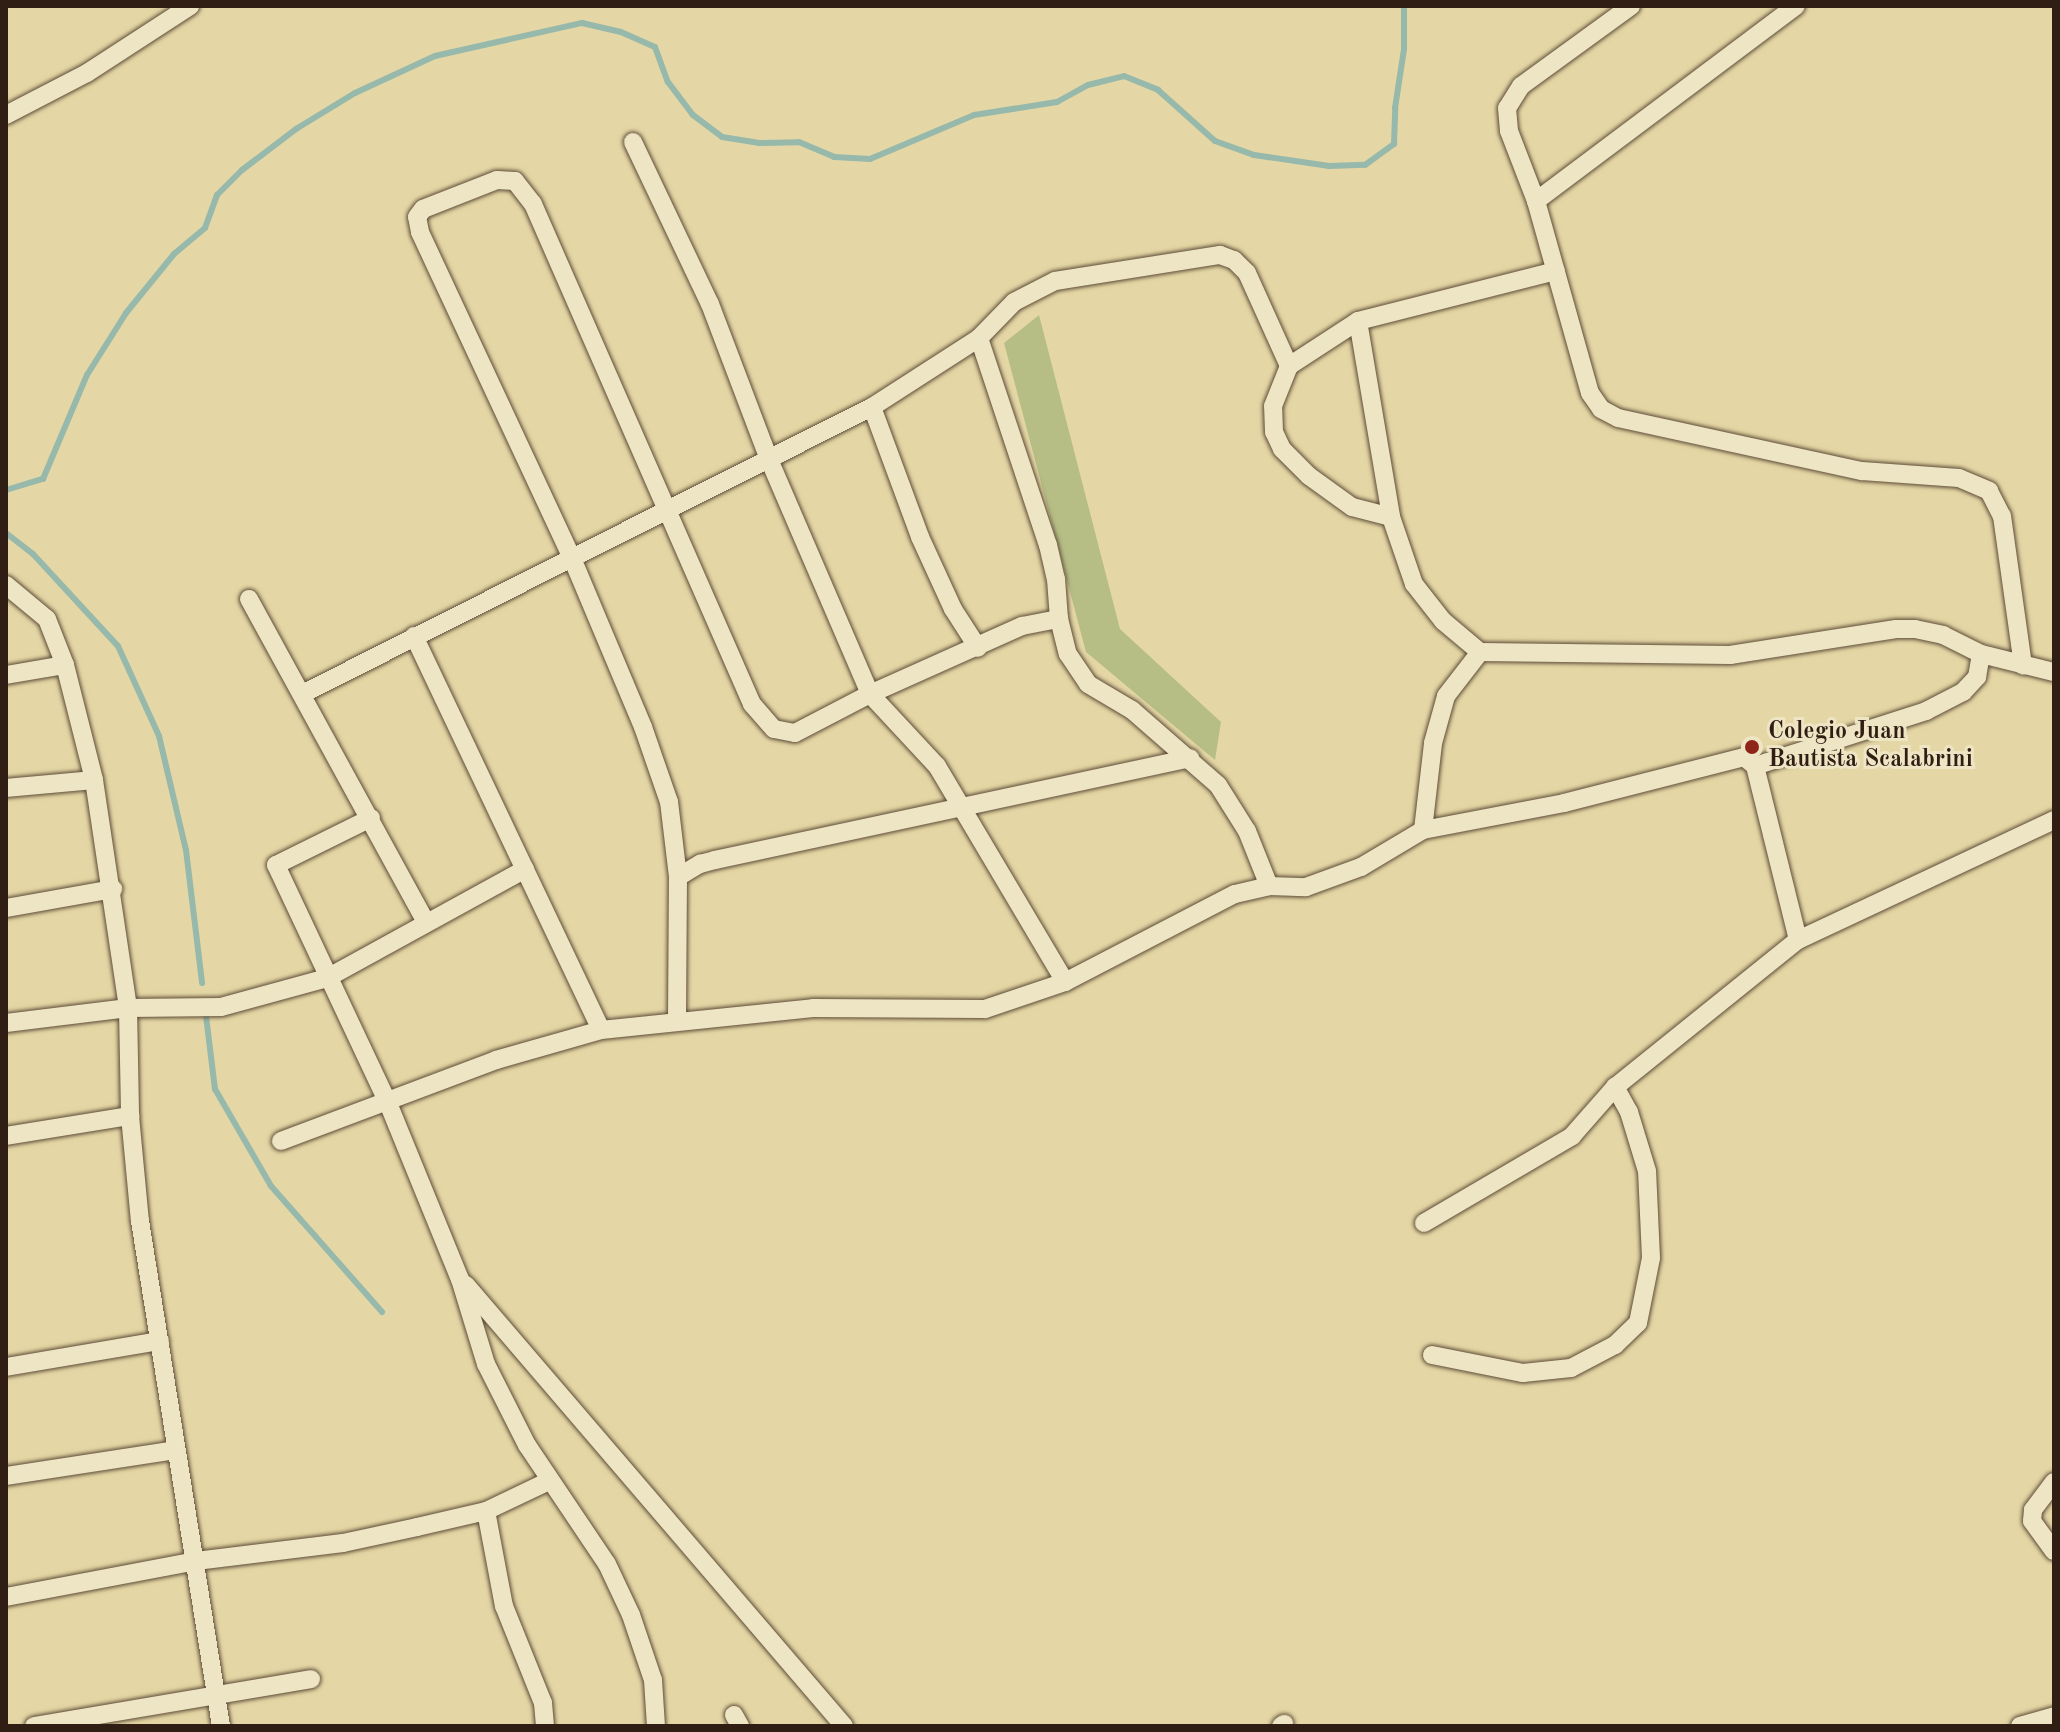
<!DOCTYPE html>
<html>
<head>
<meta charset="utf-8">
<style>
  body { margin:0 }
  #map { position:relative; width:2060px; height:1732px; overflow:hidden; background:#e5d7a5; font-family:"Old Standard TT",serif }
  div>[style] { position:absolute }
  .green>* { inset:0; background:#b6be85 }
  .stream>* { height:6px; margin:-3px; padding:0 3px; transform-origin:3px; border-radius:3px; background:#96b9ab }
  .roads { filter:drop-shadow(0 0 2px #5d4c38) drop-shadow(0 0 2px #5d4c38) }
  .street>* { height:18px; margin:-9px; padding:0 9px; transform-origin:9px; border-radius:9px; background:#eee5c4 }
  .dots>* { width:22px; height:22px; translate:-50% -50%; box-sizing:border-box; border:4px solid #eee5c4; border-radius:50% }
  span { translate:-50% -50%; white-space:nowrap; text-align:center; line-height:1.15; -webkit-text-stroke:6px #eee5c4; paint-order:stroke }
  .poi-label { font-size:24px; color:#301d14; font-weight:700 }
  .left { translate:0 -50%; text-align:left }
  .frame { position:absolute; inset:0; border:8px solid #301d14; pointer-events:none }
</style>
</head>
<body>
<div id="map">
  <div class="green">
    <i style="clip-path:polygon(1039px 315px,1120px 629px,1221px 722px,1215px 760px,1086px 652px,1004px 343px)"></i>
  </div>
  <div class="stream">
    <i style="left:6px;top:490px;width:39px;rotate:-17deg"></i>
    <i style="left:43px;top:479px;width:113px;rotate:-67.1deg"></i>
    <i style="left:87px;top:375px;width:73px;rotate:-57.8deg"></i>
    <i style="left:126px;top:313px;width:76px;rotate:-50.9deg"></i>
    <i style="left:174px;top:254px;width:40px;rotate:-40deg"></i>
    <i style="left:205px;top:228px;width:35px;rotate:-70deg"></i>
    <i style="left:217px;top:195px;width:35px;rotate:-45deg"></i>
    <i style="left:242px;top:170px;width:68px;rotate:-37.2deg"></i>
    <i style="left:296px;top:129px;width:69px;rotate:-31.4deg"></i>
    <i style="left:355px;top:93px;width:88px;rotate:-24.8deg"></i>
    <i style="left:435px;top:56px;width:151px;rotate:-12.7deg"></i>
    <i style="left:582px;top:23px;width:40px;rotate:13deg"></i>
    <i style="left:621px;top:32px;width:37px;rotate:24deg"></i>
    <i style="left:655px;top:47px;width:37px;rotate:70deg"></i>
    <i style="left:668px;top:82px;width:41px;rotate:52.9deg"></i>
    <i style="left:693px;top:115px;width:36px;rotate:37deg"></i>
    <i style="left:722px;top:137px;width:38px;rotate:9deg"></i>
    <i style="left:760px;top:143px;width:39px;rotate:-1deg"></i>
    <i style="left:799px;top:142px;width:38px;rotate:23deg"></i>
    <i style="left:834px;top:157px;width:36px;rotate:3deg"></i>
    <i style="left:870px;top:159px;width:113px;rotate:-22.9deg"></i>
    <i style="left:974px;top:115px;width:84px;rotate:-8.9deg"></i>
    <i style="left:1057px;top:102px;width:35px;rotate:-29deg"></i>
    <i style="left:1088px;top:85px;width:37px;rotate:-14deg"></i>
    <i style="left:1124px;top:76px;width:37px;rotate:22deg"></i>
    <i style="left:1158px;top:90px;width:76px;rotate:41.8deg"></i>
    <i style="left:1215px;top:141px;width:41px;rotate:19.7deg"></i>
    <i style="left:1254px;top:155px;width:76px;rotate:8.3deg"></i>
    <i style="left:1329px;top:166px;width:36px;rotate:-2deg"></i>
    <i style="left:1365px;top:165px;width:36px;rotate:-36deg"></i>
    <i style="left:1394px;top:144px;width:36px;rotate:-88deg"></i>
    <i style="left:1395px;top:108px;width:60px;rotate:-81.3deg"></i>
    <i style="left:1404px;top:49px;width:43px;rotate:-90deg"></i>
    <i style="left:6px;top:533px;width:34px;rotate:38deg"></i>
    <i style="left:33px;top:554px;width:125px;rotate:47.3deg"></i>
    <i style="left:118px;top:646px;width:99px;rotate:65.5deg"></i>
    <i style="left:159px;top:736px;width:117px;rotate:76.7deg"></i>
    <i style="left:186px;top:850px;width:134px;rotate:83.1deg"></i>
    <i style="left:206px;top:1016px;width:74px;rotate:83deg"></i>
    <i style="left:215px;top:1089px;width:112px;rotate:60deg"></i>
    <i style="left:271px;top:1186px;width:168px;rotate:48.6deg"></i>
  </div>
  <div class="roads">
    <div class="street">
      <i style="left:1631px;top:6px;width:136px;rotate:144deg"></i>
      <i style="left:1521px;top:86px;width:26px;rotate:122deg"></i>
      <i style="left:1507px;top:108px;width:23px;rotate:85deg"></i>
      <i style="left:1509px;top:131px;width:75px;rotate:68.9deg"></i>
      <i style="left:1536px;top:201px;width:199px;rotate:74.3deg"></i>
      <i style="left:1590px;top:393px;width:19px;rotate:55deg"></i>
      <i style="left:1601px;top:409px;width:19px;rotate:28deg"></i>
      <i style="left:1618px;top:418px;width:250px;rotate:12.3deg"></i>
      <i style="left:1862px;top:471px;width:97px;rotate:4.1deg"></i>
      <i style="left:1959px;top:478px;width:33px;rotate:23deg"></i>
      <i style="left:1989px;top:491px;width:28px;rotate:63deg"></i>
      <i style="left:2002px;top:516px;width:151px;rotate:82deg"></i>
      <i style="left:6px;top:115px;width:91px;rotate:-27.4deg"></i>
      <i style="left:87px;top:73px;width:123px;rotate:-33deg"></i>
      <i style="left:633px;top:142px;width:179px;rotate:64.6deg"></i>
      <i style="left:710px;top:304px;width:164px;rotate:69.2deg"></i>
      <i style="left:768px;top:457px;width:258px;rotate:66.7deg"></i>
      <i style="left:870px;top:694px;width:98px;rotate:47.1deg"></i>
      <i style="left:937px;top:766px;width:251px;rotate:59.3deg"></i>
      <i style="left:1536px;top:201px;width:325px;rotate:-36.9deg"></i>
      <i style="left:1358px;top:321px;width:199px;rotate:80.4deg"></i>
      <i style="left:1391px;top:517px;width:71px;rotate:71.1deg"></i>
      <i style="left:1414px;top:584px;width:47px;rotate:51.9deg"></i>
      <i style="left:1443px;top:621px;width:48px;rotate:40deg"></i>
      <i style="left:1480px;top:652px;width:250px;rotate:0.7deg"></i>
      <i style="left:1730px;top:655px;width:168px;rotate:-8.9deg"></i>
      <i style="left:1896px;top:629px;width:19px"></i>
      <i style="left:1915px;top:629px;width:29px;rotate:12deg"></i>
      <i style="left:1943px;top:635px;width:42px;rotate:26.6deg"></i>
      <i style="left:1981px;top:654px;width:75px;rotate:13.9deg"></i>
      <i style="left:979px;top:338px;width:218px;rotate:71.6deg"></i>
      <i style="left:1048px;top:545px;width:35px;rotate:77deg"></i>
      <i style="left:1056px;top:579px;width:40px;rotate:85.7deg"></i>
      <i style="left:1059px;top:619px;width:36px;rotate:76deg"></i>
      <i style="left:1068px;top:654px;width:36px;rotate:56deg"></i>
      <i style="left:1088px;top:684px;width:51px;rotate:30.6deg"></i>
      <i style="left:1132px;top:710px;width:114px;rotate:41.1deg"></i>
      <i style="left:1218px;top:785px;width:54px;rotate:57.8deg"></i>
      <i style="left:1247px;top:831px;width:59px;rotate:68.2deg"></i>
      <i style="left:872px;top:407px;width:139px;rotate:69.7deg"></i>
      <i style="left:920px;top:537px;width:79px;rotate:65.4deg"></i>
      <i style="left:953px;top:609px;width:46px;rotate:57.3deg"></i>
      <i style="left:1391px;top:517px;width:40px;rotate:-165.6deg"></i>
      <i style="left:1352px;top:507px;width:53px;rotate:-144.2deg"></i>
      <i style="left:1309px;top:476px;width:38px;rotate:-135deg"></i>
      <i style="left:1282px;top:449px;width:19px;rotate:-115deg"></i>
      <i style="left:1274px;top:432px;width:26px;rotate:-92deg"></i>
      <i style="left:1273px;top:406px;width:43px;rotate:-68.2deg"></i>
      <i style="left:1289px;top:366px;width:82px;rotate:-33.1deg"></i>
      <i style="left:1358px;top:321px;width:204px;rotate:-14.2deg"></i>
      <i style="left:6px;top:585px;width:53px;rotate:39.7deg"></i>
      <i style="left:47px;top:619px;width:49px;rotate:68.6deg"></i>
      <i style="left:65px;top:665px;width:119px;rotate:75.8deg"></i>
      <i style="left:94px;top:780px;width:231px;rotate:81.5deg"></i>
      <i style="left:128px;top:1008px;width:108px;rotate:88.9deg"></i>
      <i style="left:130px;top:1116px;width:105px;rotate:84.6deg"></i>
      <i style="left:140px;top:1221px;width:511px;rotate:80.89deg"></i>
      <i style="left:249px;top:599px;width:368px;rotate:61.3deg"></i>
      <i style="left:414px;top:636px;width:436px;rotate:64.6deg"></i>
      <i style="left:6px;top:675px;width:60px;rotate:-9.6deg"></i>
      <i style="left:302px;top:694px;width:638px;rotate:-26.73deg"></i>
      <i style="left:872px;top:407px;width:127px;rotate:-32.8deg"></i>
      <i style="left:979px;top:338px;width:50px;rotate:-45.8deg"></i>
      <i style="left:1014px;top:302px;width:46px;rotate:-27.1deg"></i>
      <i style="left:1055px;top:281px;width:167px;rotate:-9deg"></i>
      <i style="left:1220px;top:255px;width:15px;rotate:20deg"></i>
      <i style="left:1234px;top:260px;width:18px;rotate:45deg"></i>
      <i style="left:1247px;top:273px;width:102px;rotate:65.7deg"></i>
      <i style="left:1755px;top:766px;width:179px;rotate:76.1deg"></i>
      <i style="left:6px;top:788px;width:88px;rotate:-5.2deg"></i>
      <i style="left:371px;top:818px;width:106px;rotate:153.7deg"></i>
      <i style="left:276px;top:865px;width:263px;rotate:64.8deg"></i>
      <i style="left:388px;top:1103px;width:190px;rotate:67.8deg"></i>
      <i style="left:460px;top:1279px;width:89px;rotate:73deg"></i>
      <i style="left:486px;top:1364px;width:91px;rotate:63.2deg"></i>
      <i style="left:527px;top:1445px;width:143px;rotate:56.1deg"></i>
      <i style="left:607px;top:1564px;width:56px;rotate:64.8deg"></i>
      <i style="left:631px;top:1615px;width:69px;rotate:71.3deg"></i>
      <i style="left:653px;top:1680px;width:46px;rotate:86.3deg"></i>
      <i style="left:1423px;top:830px;width:88px;rotate:-83.4deg"></i>
      <i style="left:1433px;top:743px;width:49px;rotate:-74.5deg"></i>
      <i style="left:1446px;top:696px;width:56px;rotate:-52.3deg"></i>
      <i style="left:678px;top:877px;width:26px;rotate:-31deg"></i>
      <i style="left:700px;top:864px;width:16px;rotate:-15deg"></i>
      <i style="left:715px;top:860px;width:486px;rotate:-12.1deg"></i>
      <i style="left:6px;top:908px;width:109px;rotate:-10.1deg"></i>
      <i style="left:677px;top:1019px;width:142px;rotate:-89.6deg"></i>
      <i style="left:678px;top:877px;width:76px;rotate:-96.8deg"></i>
      <i style="left:669px;top:802px;width:79px;rotate:-109.1deg"></i>
      <i style="left:643px;top:727px;width:186px;rotate:-112.8deg"></i>
      <i style="left:571px;top:556px;width:357px;rotate:-115deg"></i>
      <i style="left:420px;top:232px;width:15px;rotate:-101deg"></i>
      <i style="left:417px;top:217px;width:10px;rotate:-53deg"></i>
      <i style="left:423px;top:209px;width:79px;rotate:-21.4deg"></i>
      <i style="left:497px;top:180px;width:18px;rotate:3deg"></i>
      <i style="left:515px;top:181px;width:29px;rotate:52deg"></i>
      <i style="left:533px;top:204px;width:546px;rotate:66.35deg"></i>
      <i style="left:752px;top:704px;width:33px;rotate:49deg"></i>
      <i style="left:774px;top:729px;width:21px;rotate:11deg"></i>
      <i style="left:795px;top:733px;width:85px;rotate:-27.5deg"></i>
      <i style="left:870px;top:694px;width:167px;rotate:-24.1deg"></i>
      <i style="left:1022px;top:626px;width:38px;rotate:-11deg"></i>
      <i style="left:6px;top:1023px;width:123px;rotate:-7deg"></i>
      <i style="left:128px;top:1008px;width:93px;rotate:-0.6deg"></i>
      <i style="left:221px;top:1007px;width:110px;rotate:-15.3deg"></i>
      <i style="left:327px;top:978px;width:226px;rotate:-28.8deg"></i>
      <i style="left:6px;top:1136px;width:126px;rotate:-9.2deg"></i>
      <i style="left:281px;top:1141px;width:230px;rotate:-20.6deg"></i>
      <i style="left:496px;top:1060px;width:109px;rotate:-15.9deg"></i>
      <i style="left:601px;top:1030px;width:213px;rotate:-5.9deg"></i>
      <i style="left:813px;top:1008px;width:172px;rotate:0.3deg"></i>
      <i style="left:985px;top:1009px;width:84px;rotate:-18.6deg"></i>
      <i style="left:1065px;top:982px;width:191px;rotate:-27.4deg"></i>
      <i style="left:1235px;top:894px;width:35px;rotate:-13deg"></i>
      <i style="left:1269px;top:886px;width:37px;rotate:2deg"></i>
      <i style="left:1306px;top:887px;width:59px;rotate:-20deg"></i>
      <i style="left:1361px;top:867px;width:72px;rotate:-30.8deg"></i>
      <i style="left:1423px;top:830px;width:144px;rotate:-10.8deg"></i>
      <i style="left:1564px;top:803px;width:186px;rotate:-14.3deg"></i>
      <i style="left:1744px;top:757px;width:14px;rotate:39deg"></i>
      <i style="left:1755px;top:766px;width:180px;rotate:-17.8deg"></i>
      <i style="left:1926px;top:711px;width:42px;rotate:-27.2deg"></i>
      <i style="left:1963px;top:692px;width:21px;rotate:-47deg"></i>
      <i style="left:1977px;top:677px;width:23px;rotate:-80deg"></i>
      <i style="left:1424px;top:1223px;width:172px;rotate:-30.4deg"></i>
      <i style="left:1572px;top:1136px;width:65px;rotate:-48.7deg"></i>
      <i style="left:1615px;top:1087px;width:235px;rotate:-38.8deg"></i>
      <i style="left:1798px;top:940px;width:283px;rotate:-25.1deg"></i>
      <i style="left:466px;top:1285px;width:581px;rotate:49.4deg"></i>
      <i style="left:1432px;top:1355px;width:93px;rotate:11.2deg"></i>
      <i style="left:1523px;top:1373px;width:48px;rotate:-5.9deg"></i>
      <i style="left:1571px;top:1368px;width:50px;rotate:-27.6deg"></i>
      <i style="left:1615px;top:1345px;width:32px;rotate:-44deg"></i>
      <i style="left:1638px;top:1323px;width:66px;rotate:-78.7deg"></i>
      <i style="left:1651px;top:1258px;width:87px;rotate:-92.6deg"></i>
      <i style="left:1647px;top:1171px;width:62px;rotate:-107deg"></i>
      <i style="left:1629px;top:1112px;width:29px;rotate:-119deg"></i>
      <i style="left:6px;top:1367px;width:156px;rotate:-9.6deg"></i>
      <i style="left:6px;top:1476px;width:172px;rotate:-8.7deg"></i>
      <i style="left:2054px;top:1482px;width:35px;rotate:127deg"></i>
      <i style="left:2033px;top:1510px;width:11px;rotate:95deg"></i>
      <i style="left:2032px;top:1521px;width:37px;rotate:54deg"></i>
      <i style="left:486px;top:1511px;width:97px;rotate:79.3deg"></i>
      <i style="left:504px;top:1606px;width:105px;rotate:68.1deg"></i>
      <i style="left:543px;top:1703px;width:23px;rotate:85deg"></i>
      <i style="left:6px;top:1597px;width:193px;rotate:-10.7deg"></i>
      <i style="left:196px;top:1561px;width:148px;rotate:-7deg"></i>
      <i style="left:343px;top:1543px;width:76px;rotate:-12.2deg"></i>
      <i style="left:417px;top:1527px;width:71px;rotate:-13.1deg"></i>
      <i style="left:486px;top:1511px;width:70px;rotate:-25.5deg"></i>
      <i style="left:734px;top:1715px;width:13px;rotate:61deg"></i>
      <i style="left:34px;top:1726px;width:281px;rotate:-9.6deg"></i>
      <i style="left:1281px;top:1726px;width:4px;rotate:-34deg"></i>
      <i style="left:2020px;top:1726px;width:35px;rotate:-16deg"></i>
    </div>
  </div>
  <div class="dots">
    <i style="left:1752px;top:747px;background:#8f2418"></i>
  </div>
  <div class="poi-label">
    <span class="left" style="left:1768px;top:747px">Colegio Juan<br>Bautista Scalabrini</span>
  </div>
  <div class="frame"></div>
</div>
</body>
</html>
